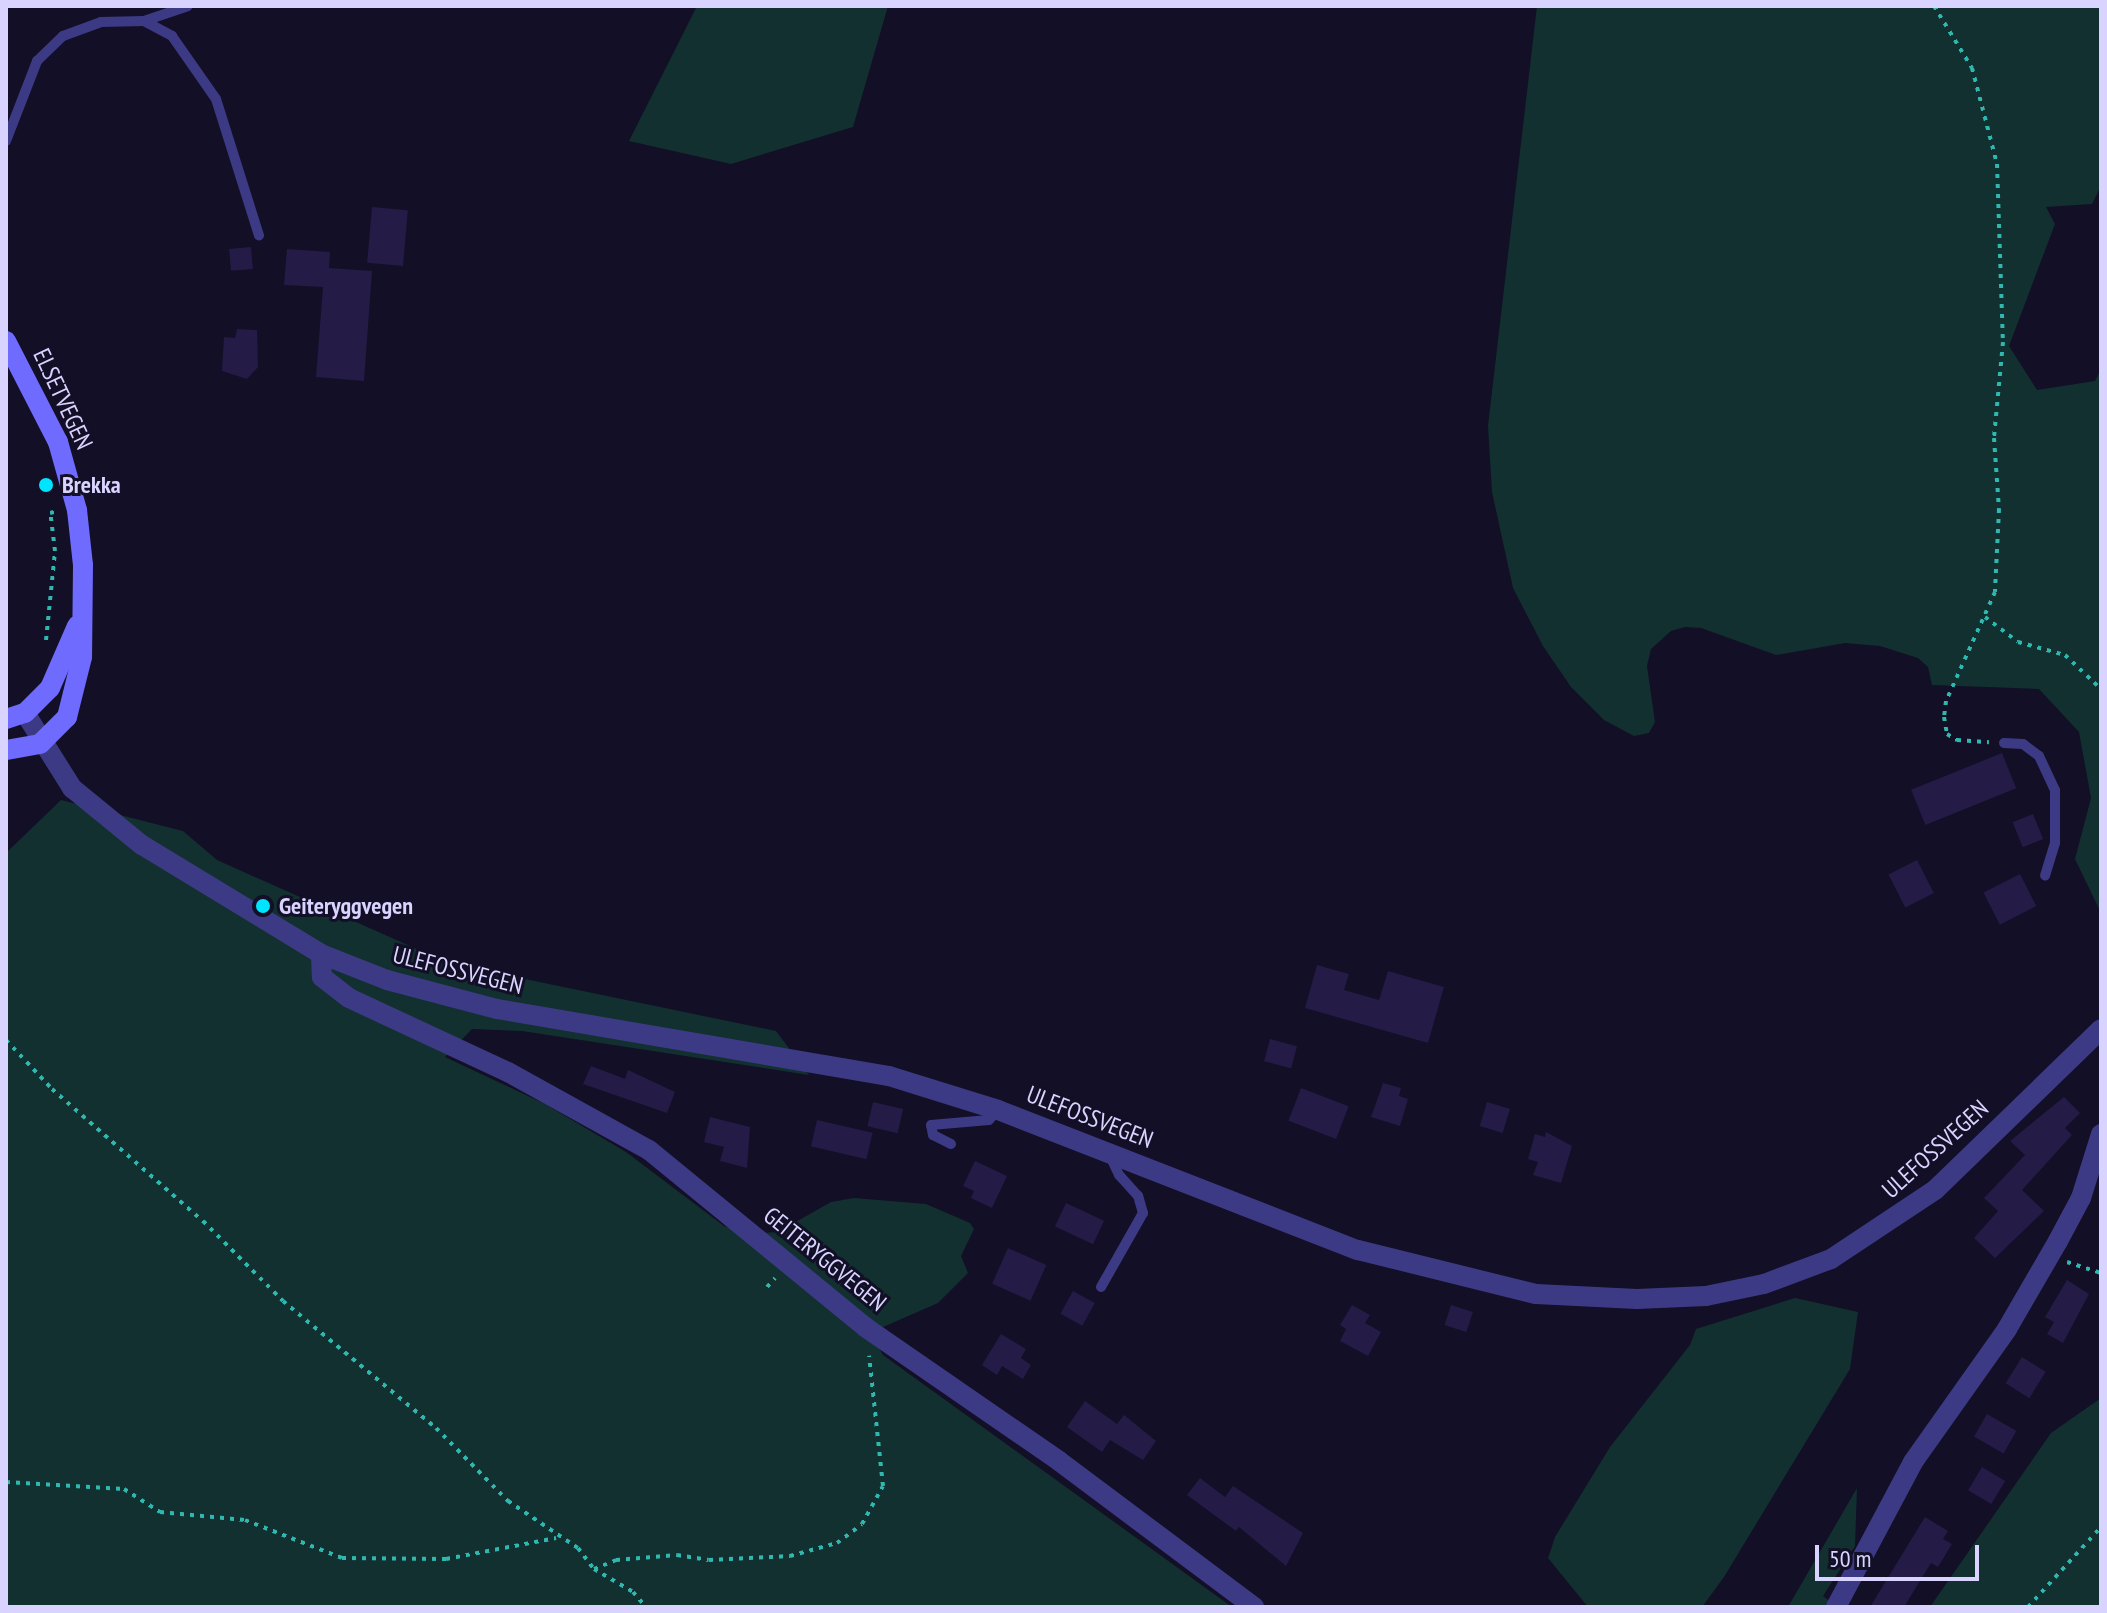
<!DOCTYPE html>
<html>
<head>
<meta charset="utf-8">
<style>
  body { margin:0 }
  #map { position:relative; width:2107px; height:1613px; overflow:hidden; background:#130f26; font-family:"PT Sans Narrow",sans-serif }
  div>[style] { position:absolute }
  .green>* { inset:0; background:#12302f }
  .building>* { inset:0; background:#241b47; transform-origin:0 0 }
  .path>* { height:4px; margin-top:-2px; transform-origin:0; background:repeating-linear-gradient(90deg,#2fb8b0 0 4px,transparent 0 10px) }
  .service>* { height:10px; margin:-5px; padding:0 5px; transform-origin:5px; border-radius:5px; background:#3d3a85 }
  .minor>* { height:20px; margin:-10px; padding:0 10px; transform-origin:10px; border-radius:10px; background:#3d3a85 }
  .tertiary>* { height:20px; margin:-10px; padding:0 10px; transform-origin:10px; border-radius:10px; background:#3d3a85 }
  .secondary>* { height:20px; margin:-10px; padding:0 10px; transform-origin:10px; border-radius:10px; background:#6f6bff }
  .dots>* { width:22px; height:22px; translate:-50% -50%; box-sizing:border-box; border:4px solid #130f26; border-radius:50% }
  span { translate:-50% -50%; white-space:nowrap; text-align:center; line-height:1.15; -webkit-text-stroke:6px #130f26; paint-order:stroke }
  .street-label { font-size:24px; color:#d9d4ff }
  .poi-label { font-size:24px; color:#d9d4ff; font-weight:700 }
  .left { translate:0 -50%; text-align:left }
  .frame { position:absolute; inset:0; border:8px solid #d9d4ff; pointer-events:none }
  .scale { position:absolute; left:1815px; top:1545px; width:164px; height:36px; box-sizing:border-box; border:4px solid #d9d4ff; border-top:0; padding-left:10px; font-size:24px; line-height:28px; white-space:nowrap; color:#d9d4ff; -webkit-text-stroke:6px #130f26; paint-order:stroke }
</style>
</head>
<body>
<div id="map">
  <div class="green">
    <i style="clip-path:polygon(697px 6px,888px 6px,853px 127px,731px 164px,629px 141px)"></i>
    <i style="clip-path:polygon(1537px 6px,2101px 6px,2101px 186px,2092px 204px,2046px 207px,2055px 224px,2009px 346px,2037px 390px,2095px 381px,2101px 369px,2101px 913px,2075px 859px,2091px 798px,2079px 732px,2039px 689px,1932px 685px,1928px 667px,1918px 658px,1880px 646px,1845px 643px,1776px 655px,1701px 628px,1685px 627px,1671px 631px,1651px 649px,1647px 666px,1655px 722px,1649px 733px,1634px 736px,1604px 720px,1571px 687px,1543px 646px,1513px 588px,1492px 492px,1488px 426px)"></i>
    <i style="clip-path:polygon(61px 800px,183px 831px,217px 860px,448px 963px,776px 1031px,809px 1075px,522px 1031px,472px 1029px,445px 1057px,545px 1104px,626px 1152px,724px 1226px,748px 1234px,778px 1232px,831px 1202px,854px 1198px,926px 1204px,970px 1223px,974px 1229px,961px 1256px,968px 1273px,938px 1303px,883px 1327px,876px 1343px,883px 1355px,1232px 1607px,6px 1607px,6px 853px)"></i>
    <i style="clip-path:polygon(1795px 1298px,1858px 1312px,1850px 1369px,1724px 1577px,1702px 1607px,1588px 1607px,1548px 1558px,1555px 1537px,1610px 1447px,1690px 1345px,1696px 1329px)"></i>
    <i style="clip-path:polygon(2101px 1398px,2101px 1607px,1930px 1607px,2051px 1433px)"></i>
    <i style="clip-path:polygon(1857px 1488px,1855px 1546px,1823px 1596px,1837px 1607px,1788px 1607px)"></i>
  </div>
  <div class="building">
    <i style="left:372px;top:207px;width:36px;height:56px;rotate:5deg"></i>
    <i style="left:251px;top:247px;width:22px;height:22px;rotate:85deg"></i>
    <i style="clip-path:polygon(287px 249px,330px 252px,329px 268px,372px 271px,364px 381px,316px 377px,323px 287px,284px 285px)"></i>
    <i style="clip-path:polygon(237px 329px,257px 330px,258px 367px,247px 379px,222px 371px,224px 337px,235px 338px)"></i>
    <i style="left:2002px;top:753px;width:38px;height:98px;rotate:68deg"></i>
    <i style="left:2033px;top:814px;width:27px;height:22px;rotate:68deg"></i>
    <i style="left:1917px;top:860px;width:37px;height:32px;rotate:63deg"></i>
    <i style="left:2020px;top:874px;width:36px;height:41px;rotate:63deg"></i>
    <i style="clip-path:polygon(1317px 965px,1349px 974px,1344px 990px,1379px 1000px,1388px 971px,1444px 987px,1428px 1043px,1305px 1008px)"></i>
    <i style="left:1270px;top:1039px;width:28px;height:23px;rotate:15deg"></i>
    <i style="clip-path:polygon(591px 1066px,625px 1079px,628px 1070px,675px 1092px,667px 1113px,583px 1084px)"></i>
    <i style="clip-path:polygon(1383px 1083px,1401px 1088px,1399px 1096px,1408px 1099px,1400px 1126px,1371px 1117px)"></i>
    <i style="left:1301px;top:1088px;width:51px;height:35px;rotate:21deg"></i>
    <i style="clip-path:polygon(2064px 1097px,2080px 1113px,2065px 1128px,2072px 1135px,2022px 1190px,2044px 1211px,1995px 1258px,1974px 1238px,1998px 1211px,1984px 1198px,2025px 1155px,2010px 1141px)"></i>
    <i style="left:873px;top:1102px;width:31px;height:25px;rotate:13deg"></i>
    <i style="left:1487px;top:1102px;width:24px;height:25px;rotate:17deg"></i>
    <i style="clip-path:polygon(710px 1117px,750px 1127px,747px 1168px,720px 1161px,724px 1147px,704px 1142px)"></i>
    <i style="left:817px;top:1120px;width:57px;height:27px;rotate:13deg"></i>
    <i style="clip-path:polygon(1546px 1132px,1572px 1146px,1561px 1183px,1533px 1175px,1538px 1162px,1528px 1159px,1535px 1134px,1545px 1137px)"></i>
    <i style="clip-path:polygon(975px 1161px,1007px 1176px,992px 1208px,971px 1198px,974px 1191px,963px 1186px)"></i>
    <i style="left:1066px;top:1203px;width:42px;height:26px;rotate:25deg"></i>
    <i style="left:1008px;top:1248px;width:42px;height:39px;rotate:24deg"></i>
    <i style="clip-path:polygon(2067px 1280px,2089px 1294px,2063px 1343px,2047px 1334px,2054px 1322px,2045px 1317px)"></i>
    <i style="left:1073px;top:1291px;width:25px;height:26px;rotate:29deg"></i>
    <i style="clip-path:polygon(1352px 1305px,1370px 1315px,1365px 1323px,1381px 1332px,1368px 1356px,1340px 1341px,1346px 1329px,1340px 1325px)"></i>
    <i style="left:1451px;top:1305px;width:23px;height:21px;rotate:18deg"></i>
    <i style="clip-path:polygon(1001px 1334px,1026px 1349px,1021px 1358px,1031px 1365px,1023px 1379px,1002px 1366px,997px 1375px,982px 1365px)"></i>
    <i style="left:2022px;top:1357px;width:28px;height:31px;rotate:32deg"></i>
    <i style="clip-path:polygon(1085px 1401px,1117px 1424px,1124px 1415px,1156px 1441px,1143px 1460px,1110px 1440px,1102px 1452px,1067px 1427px)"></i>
    <i style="left:1987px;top:1414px;width:34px;height:26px;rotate:30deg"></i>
    <i style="left:1982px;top:1467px;width:27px;height:27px;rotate:31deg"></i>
    <i style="clip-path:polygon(1200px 1478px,1225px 1497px,1233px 1486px,1303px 1533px,1286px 1566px,1239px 1527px,1236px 1531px,1187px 1495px)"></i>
    <i style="clip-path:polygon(1925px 1517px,1948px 1531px,1943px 1539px,1952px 1544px,1938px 1567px,1931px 1563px,1904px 1607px,1870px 1607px)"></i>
  </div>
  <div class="path">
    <i style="left:1934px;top:6px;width:73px;rotate:58.5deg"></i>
    <i style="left:1972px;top:68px;width:99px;rotate:75.4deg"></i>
    <i style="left:1997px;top:164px;width:178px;rotate:88.1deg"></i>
    <i style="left:2003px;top:342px;width:96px;rotate:95.4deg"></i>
    <i style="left:1994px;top:438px;width:71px;rotate:86deg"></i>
    <i style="left:1999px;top:509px;width:83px;rotate:92.8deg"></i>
    <i style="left:1995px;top:592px;width:120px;rotate:114.2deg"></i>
    <i style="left:1946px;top:701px;width:16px;rotate:97deg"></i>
    <i style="left:1944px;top:717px;width:17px;rotate:80deg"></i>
    <i style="left:1947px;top:734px;width:12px;rotate:31deg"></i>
    <i style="left:1957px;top:740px;width:32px;rotate:4deg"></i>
    <i style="left:1985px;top:617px;width:41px;rotate:37.1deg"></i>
    <i style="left:2018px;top:642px;width:49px;rotate:15.5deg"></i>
    <i style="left:2065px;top:655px;width:50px;rotate:43.4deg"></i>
    <i style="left:46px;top:640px;width:89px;rotate:-84.2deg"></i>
    <i style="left:55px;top:551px;width:38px;rotate:-97deg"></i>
    <i style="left:50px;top:513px;width:8px;rotate:-14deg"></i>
    <i style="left:6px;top:1040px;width:67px;rotate:46.8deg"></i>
    <i style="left:52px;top:1089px;width:201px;rotate:41.2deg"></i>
    <i style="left:203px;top:1221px;width:113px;rotate:45deg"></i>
    <i style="left:283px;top:1301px;width:199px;rotate:39.7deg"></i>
    <i style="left:436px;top:1428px;width:103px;rotate:45.4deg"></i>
    <i style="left:508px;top:1501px;width:84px;rotate:33.9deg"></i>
    <i style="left:578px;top:1548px;width:26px;rotate:53deg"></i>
    <i style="left:594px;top:1569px;width:45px;rotate:30.5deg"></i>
    <i style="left:633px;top:1592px;width:20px;rotate:49deg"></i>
    <i style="left:2067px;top:1262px;width:36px;rotate:18deg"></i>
    <i style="left:767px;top:1287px;width:12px;rotate:-48deg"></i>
    <i style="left:6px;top:1482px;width:118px;rotate:3.4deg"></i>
    <i style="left:124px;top:1489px;width:43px;rotate:32.6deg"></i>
    <i style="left:160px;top:1512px;width:85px;rotate:5.4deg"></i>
    <i style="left:245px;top:1520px;width:104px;rotate:21.4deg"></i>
    <i style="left:342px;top:1558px;width:104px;rotate:0.6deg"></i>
    <i style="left:446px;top:1559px;width:112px;rotate:-10.8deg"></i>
    <i style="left:594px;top:1569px;width:24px;rotate:-22deg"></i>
    <i style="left:616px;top:1560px;width:61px;rotate:-4.7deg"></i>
    <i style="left:677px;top:1555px;width:32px;rotate:9deg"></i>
    <i style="left:709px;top:1560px;width:81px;rotate:-2.8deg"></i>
    <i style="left:790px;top:1556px;width:49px;rotate:-15.5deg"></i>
    <i style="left:837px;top:1543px;width:31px;rotate:-37deg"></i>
    <i style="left:862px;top:1524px;width:43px;rotate:-61.1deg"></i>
    <i style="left:883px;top:1486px;width:131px;rotate:-96.1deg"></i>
    <i style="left:2028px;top:1607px;width:108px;rotate:-47.6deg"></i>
  </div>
  <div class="service">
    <i style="left:144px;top:21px;width:32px;rotate:28deg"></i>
    <i style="left:172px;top:36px;width:77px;rotate:55.1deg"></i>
    <i style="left:216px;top:99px;width:143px;rotate:72.5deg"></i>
    <i style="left:6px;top:141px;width:86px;rotate:-68.8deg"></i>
    <i style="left:37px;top:61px;width:36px;rotate:-44deg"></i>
    <i style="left:63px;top:36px;width:40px;rotate:-20.2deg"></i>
    <i style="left:101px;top:22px;width:43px;rotate:-1.3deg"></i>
    <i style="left:144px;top:21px;width:46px;rotate:-18.8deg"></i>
    <i style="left:2004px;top:743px;width:19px;rotate:3deg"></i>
    <i style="left:2023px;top:744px;width:20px;rotate:37deg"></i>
    <i style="left:2039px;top:756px;width:38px;rotate:65deg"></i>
    <i style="left:2055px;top:790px;width:53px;rotate:90deg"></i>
    <i style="left:2055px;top:843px;width:34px;rotate:107deg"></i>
    <i style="left:951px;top:1144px;width:20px;rotate:-153deg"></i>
    <i style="left:933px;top:1135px;width:10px;rotate:-101deg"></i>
    <i style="left:931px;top:1125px;width:58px;rotate:-4.9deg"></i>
    <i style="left:989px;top:1120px;width:13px;rotate:-48deg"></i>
    <i style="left:1101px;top:1287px;width:85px;rotate:-60.4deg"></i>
    <i style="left:1143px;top:1213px;width:18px;rotate:-106deg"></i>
    <i style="left:1138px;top:1196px;width:28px;rotate:-132deg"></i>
    <i style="left:1119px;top:1175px;width:23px;rotate:-115deg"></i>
  </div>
  <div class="minor">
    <i style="left:321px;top:954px;width:23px;rotate:88deg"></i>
    <i style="left:322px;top:977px;width:34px;rotate:38deg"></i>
    <i style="left:349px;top:998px;width:175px;rotate:25deg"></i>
    <i style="left:508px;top:1072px;width:161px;rotate:29deg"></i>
    <i style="left:649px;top:1150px;width:279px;rotate:39.3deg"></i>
    <i style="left:865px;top:1327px;width:236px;rotate:34.6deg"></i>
    <i style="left:1059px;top:1461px;width:244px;rotate:36.8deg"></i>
    <i style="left:1836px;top:1607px;width:164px;rotate:-62deg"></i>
    <i style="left:1913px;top:1462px;width:163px;rotate:-54.7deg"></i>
    <i style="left:2007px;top:1329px;width:102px;rotate:-59.9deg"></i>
    <i style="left:2058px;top:1241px;width:49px;rotate:-61.9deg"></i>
    <i style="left:2081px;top:1198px;width:67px;rotate:-72.6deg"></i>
  </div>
  <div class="tertiary">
    <i style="left:25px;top:713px;width:89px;rotate:57.9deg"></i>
    <i style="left:72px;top:788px;width:90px;rotate:39.2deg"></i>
    <i style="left:142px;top:845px;width:210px;rotate:31.3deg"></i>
    <i style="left:321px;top:954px;width:71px;rotate:21.5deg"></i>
    <i style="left:387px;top:980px;width:114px;rotate:14.8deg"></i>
    <i style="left:497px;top:1009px;width:398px;rotate:9.7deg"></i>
    <i style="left:889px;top:1076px;width:114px;rotate:17.3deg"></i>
    <i style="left:998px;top:1110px;width:386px;rotate:21.3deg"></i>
    <i style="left:1358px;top:1250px;width:183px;rotate:13.9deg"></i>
    <i style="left:1536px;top:1294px;width:101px;rotate:2.8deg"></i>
    <i style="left:1637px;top:1299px;width:69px;rotate:-2.5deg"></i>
    <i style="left:1706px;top:1296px;width:59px;rotate:-11.7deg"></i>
    <i style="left:1764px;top:1284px;width:72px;rotate:-20.5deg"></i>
    <i style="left:1831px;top:1259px;width:125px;rotate:-33.6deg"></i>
    <i style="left:1935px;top:1190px;width:231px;rotate:-44.1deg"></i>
  </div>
  <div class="secondary">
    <i style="left:6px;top:341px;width:114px;rotate:62.8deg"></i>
    <i style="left:58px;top:442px;width:71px;rotate:74.4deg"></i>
    <i style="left:77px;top:510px;width:55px;rotate:83.8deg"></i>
    <i style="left:83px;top:565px;width:92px;rotate:90.6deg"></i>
    <i style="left:82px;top:657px;width:62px;rotate:104deg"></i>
    <i style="left:67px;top:717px;width:38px;rotate:135deg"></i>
    <i style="left:40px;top:744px;width:35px;rotate:170deg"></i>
    <i style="left:6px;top:719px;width:20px;rotate:-18deg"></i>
    <i style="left:25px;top:713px;width:35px;rotate:-45deg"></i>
    <i style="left:50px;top:688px;width:68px;rotate:-66.5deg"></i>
  </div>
  <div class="dots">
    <i style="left:46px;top:485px;background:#00e5ff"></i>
    <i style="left:263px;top:906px;background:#00e5ff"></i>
  </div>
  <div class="street-label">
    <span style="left:63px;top:399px;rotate:65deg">ELSETVEGEN</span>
    <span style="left:458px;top:970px;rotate:14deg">ULEFOSSVEGEN</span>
    <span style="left:1090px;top:1117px;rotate:21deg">ULEFOSSVEGEN</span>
    <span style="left:1935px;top:1149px;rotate:-42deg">ULEFOSSVEGEN</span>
    <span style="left:825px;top:1259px;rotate:39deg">GEITERYGGVEGEN</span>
  </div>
  <div class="poi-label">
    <span class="left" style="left:62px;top:485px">Brekka</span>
    <span class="left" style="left:279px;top:906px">Geiteryggvegen</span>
  </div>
  <div class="frame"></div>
  <div class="scale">50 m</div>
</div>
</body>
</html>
